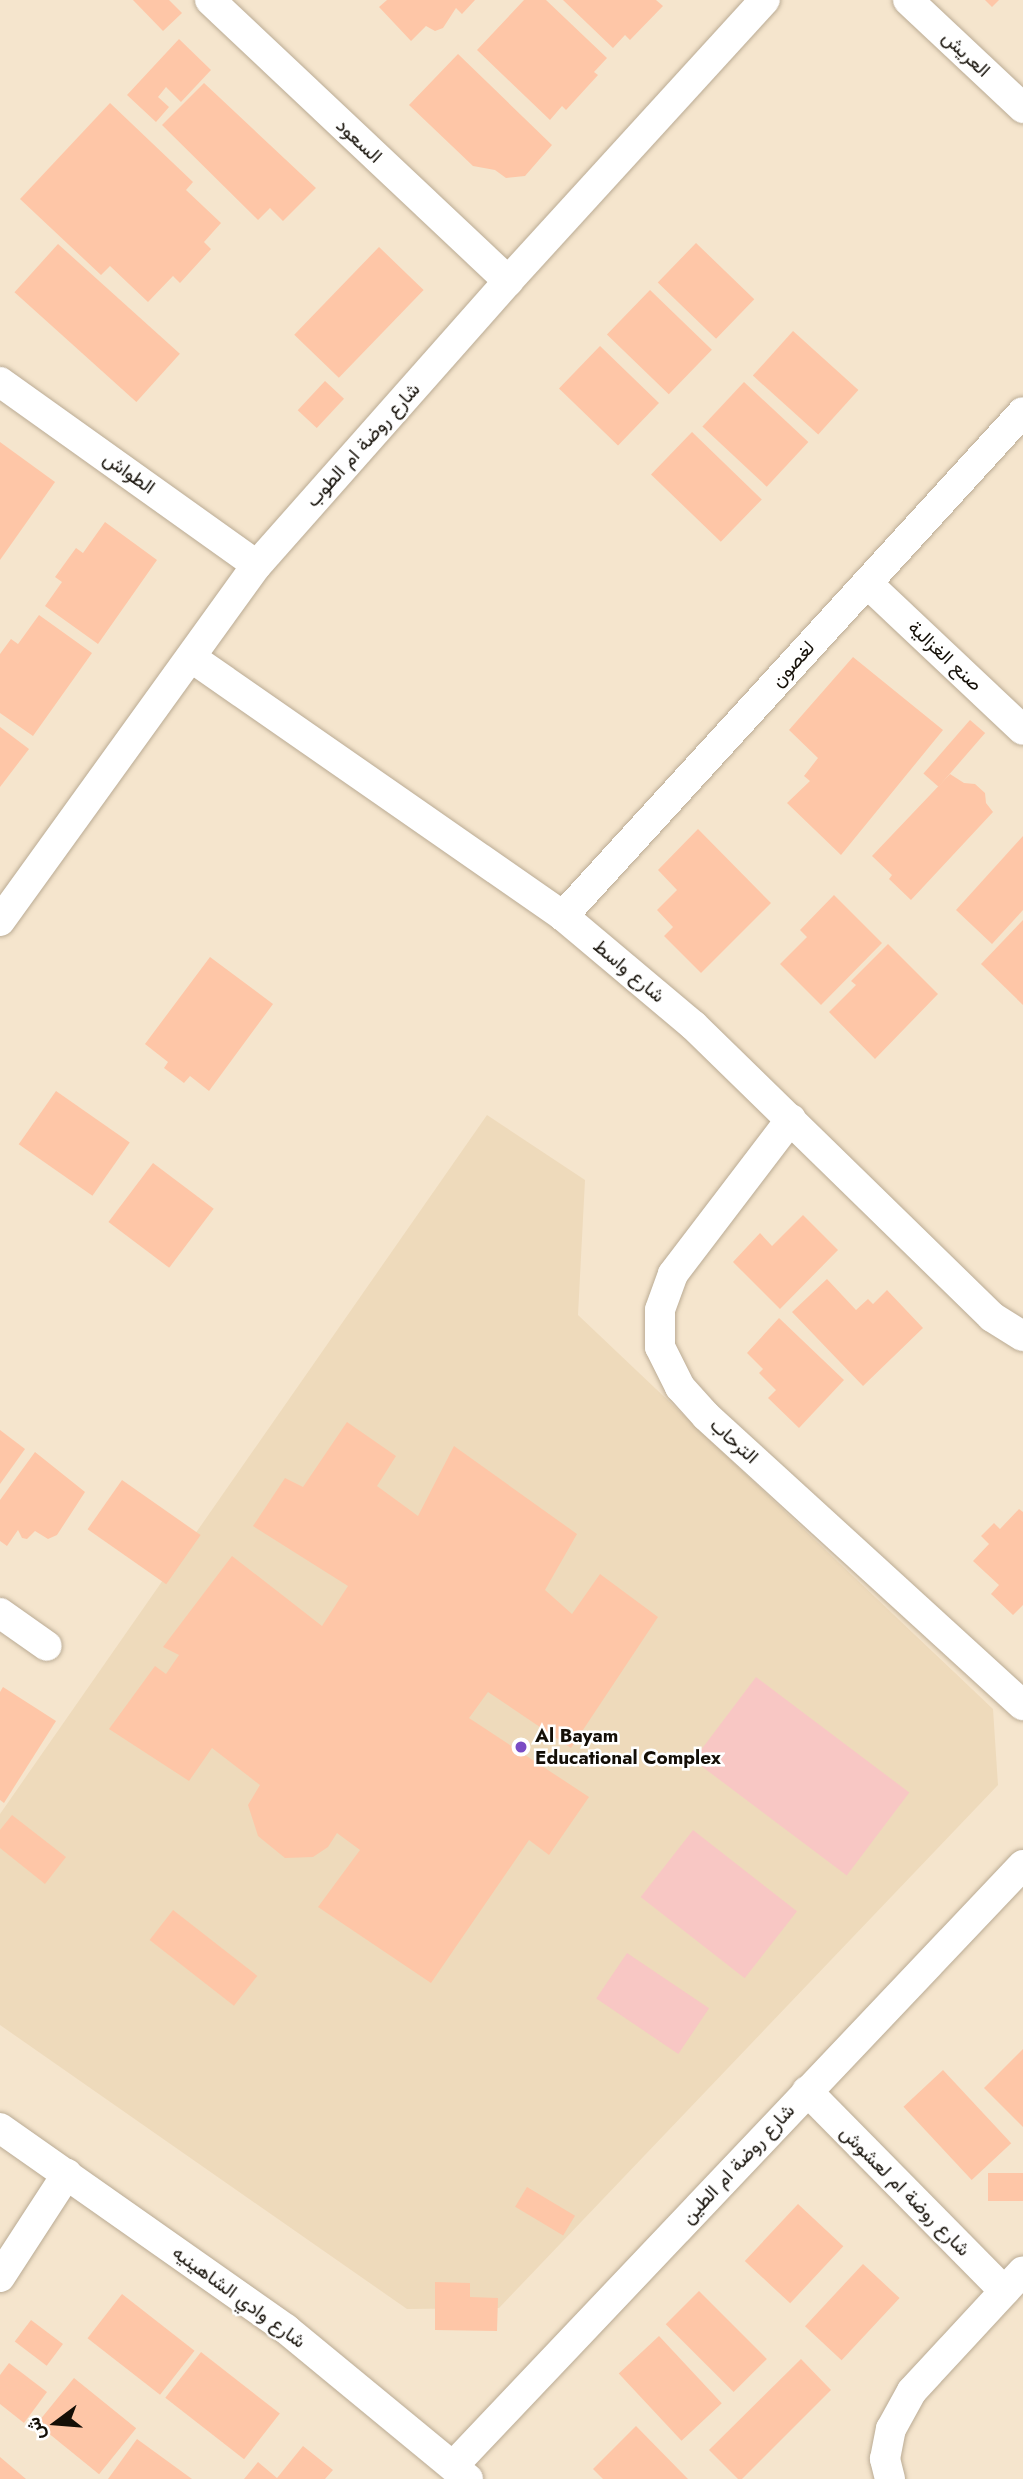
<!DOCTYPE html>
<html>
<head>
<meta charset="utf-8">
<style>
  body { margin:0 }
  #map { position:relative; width:1023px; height:2479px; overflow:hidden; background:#f5e5cd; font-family:Jost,Vazirmatn,sans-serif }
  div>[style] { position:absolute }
  .built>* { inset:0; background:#eedabb }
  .green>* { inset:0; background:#f8c7c4; transform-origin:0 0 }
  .building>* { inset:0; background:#fec6a7; transform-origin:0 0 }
  .roads { filter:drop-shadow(0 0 2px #baab94) drop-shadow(0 0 2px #baab94) }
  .minor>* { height:30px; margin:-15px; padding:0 15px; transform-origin:15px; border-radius:15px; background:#fff }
  .dots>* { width:19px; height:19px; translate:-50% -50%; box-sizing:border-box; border:4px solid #fff; border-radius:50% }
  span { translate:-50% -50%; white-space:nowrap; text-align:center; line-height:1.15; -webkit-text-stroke:5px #fff; paint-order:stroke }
  .street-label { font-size:19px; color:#140f07 }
  .poi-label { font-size:19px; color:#140f07; font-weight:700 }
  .left { translate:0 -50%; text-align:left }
  .north { position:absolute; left:21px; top:2388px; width:70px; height:70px; -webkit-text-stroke:5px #fff; paint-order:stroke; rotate:254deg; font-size:19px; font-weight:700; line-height:28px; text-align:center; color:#140f07 }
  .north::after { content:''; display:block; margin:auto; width:24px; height:32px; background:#140f07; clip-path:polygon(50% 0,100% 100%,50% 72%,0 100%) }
</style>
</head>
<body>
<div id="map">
  <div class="built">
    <i style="clip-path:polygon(487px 1115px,585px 1180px,578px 1315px,993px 1709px,998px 1785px,499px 2308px,407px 2309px,0 2025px,0 1814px)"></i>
  </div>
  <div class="green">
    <i style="left:756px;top:1677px;width:192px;height:104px;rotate:37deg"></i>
    <i style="left:693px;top:1830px;width:132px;height:85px;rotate:38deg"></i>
    <i style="left:627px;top:1953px;width:99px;height:55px;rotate:34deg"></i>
  </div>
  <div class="building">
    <i style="clip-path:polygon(133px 0,169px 0,182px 13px,163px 31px)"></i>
    <i style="clip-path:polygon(387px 0,475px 0,462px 14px,456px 8px,443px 28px,435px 31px,426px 26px,411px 41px,379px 7px)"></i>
    <i style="clip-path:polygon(524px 0,546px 0,607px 58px,594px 72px,598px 75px,566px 110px,562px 106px,550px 120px,477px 50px)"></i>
    <i style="clip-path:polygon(563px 0,656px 0,663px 6px,630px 40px,625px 35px,613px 48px)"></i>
    <i style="clip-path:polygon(985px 0,999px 0,992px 7px)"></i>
    <i style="clip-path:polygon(179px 39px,211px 70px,181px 102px,166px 87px,158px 97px,169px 107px,156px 122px,127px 95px)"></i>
    <i style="clip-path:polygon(458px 54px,552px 145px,525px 176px,506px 178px,495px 170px,473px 166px,409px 105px)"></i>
    <i style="clip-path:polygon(204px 83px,316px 188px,283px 221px,270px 208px,258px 220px,162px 125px)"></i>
    <i style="clip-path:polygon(110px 103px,193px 182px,186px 190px,221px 223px,204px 242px,211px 249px,180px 283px,173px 276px,148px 302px,110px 266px,101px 275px,20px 199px)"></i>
    <i style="left:696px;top:243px;width:81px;height:55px;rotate:44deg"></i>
    <i style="left:58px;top:244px;width:164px;height:65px;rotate:42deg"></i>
    <i style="left:379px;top:247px;width:62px;height:122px;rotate:44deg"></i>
    <i style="left:650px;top:290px;width:86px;height:62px;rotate:44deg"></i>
    <i style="left:793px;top:331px;width:88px;height:60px;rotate:42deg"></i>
    <i style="left:600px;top:346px;width:82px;height:59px;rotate:44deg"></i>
    <i style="left:325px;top:381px;width:26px;height:40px;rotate:43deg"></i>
    <i style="left:744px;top:382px;width:88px;height:61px;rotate:43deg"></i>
    <i style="left:692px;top:432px;width:97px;height:59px;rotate:44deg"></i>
    <i style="clip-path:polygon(0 442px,55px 482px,0 560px)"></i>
    <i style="clip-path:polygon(105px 522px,157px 560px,98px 644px,45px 606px,62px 582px,55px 577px,76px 548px,83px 553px)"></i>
    <i style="clip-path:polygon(39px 615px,92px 653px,33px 736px,0 713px,0 654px,11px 639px,18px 644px)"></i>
    <i style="clip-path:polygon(853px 657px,943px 730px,841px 855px,787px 803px,810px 781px,804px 776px,818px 758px,789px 730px)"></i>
    <i style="left:970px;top:720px;width:20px;height:71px;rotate:41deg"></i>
    <i style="clip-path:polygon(0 727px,29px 749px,0 787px)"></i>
    <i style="clip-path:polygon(950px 774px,964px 783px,975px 784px,985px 793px,986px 803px,993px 812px,911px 900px,889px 879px,892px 875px,872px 856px)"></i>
    <i style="clip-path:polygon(698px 829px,771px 903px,701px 973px,664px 936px,673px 927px,657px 910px,677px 890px,658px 870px)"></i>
    <i style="clip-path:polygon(1023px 836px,1023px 910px,992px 944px,956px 910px)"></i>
    <i style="clip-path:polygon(834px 895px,882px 943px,821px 1005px,780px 964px,807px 937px,800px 930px)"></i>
    <i style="clip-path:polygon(1023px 920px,1023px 1005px,981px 964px)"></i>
    <i style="clip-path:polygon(888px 944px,938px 994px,875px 1059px,829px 1012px,856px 985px,851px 981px)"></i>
    <i style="clip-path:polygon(210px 957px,273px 1004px,209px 1091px,190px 1076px,184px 1083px,164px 1068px,168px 1062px,145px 1044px)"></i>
    <i style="left:56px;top:1091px;width:90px;height:65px;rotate:35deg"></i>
    <i style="left:153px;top:1163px;width:76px;height:74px;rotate:37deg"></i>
    <i style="clip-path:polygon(803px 1215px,838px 1250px,780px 1309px,733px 1262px,760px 1233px,772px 1246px)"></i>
    <i style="clip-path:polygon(827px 1279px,856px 1310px,868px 1299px,873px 1304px,887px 1290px,923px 1328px,863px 1386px,792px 1312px)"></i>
    <i style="clip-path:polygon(779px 1318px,844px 1380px,799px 1428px,768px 1398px,776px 1390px,759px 1373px,763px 1369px,747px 1353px)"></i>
    <i style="clip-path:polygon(347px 1422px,396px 1456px,377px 1486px,418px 1516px,454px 1446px,577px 1534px,545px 1590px,572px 1614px,600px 1574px,658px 1617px,571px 1748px,488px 1692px,469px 1718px,589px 1797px,549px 1855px,529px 1840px,431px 1983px,318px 1907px,360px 1850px,337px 1833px,328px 1847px,313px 1857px,285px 1858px,258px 1836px,248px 1805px,260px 1785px,212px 1748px,189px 1781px,109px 1729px,155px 1666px,166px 1674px,179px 1655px,163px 1647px,232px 1556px,322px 1626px,348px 1586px,253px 1526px,285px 1478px,303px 1487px)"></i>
    <i style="clip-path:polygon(0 1430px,25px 1449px,0 1484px)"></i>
    <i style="clip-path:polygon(35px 1452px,85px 1492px,57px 1535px,48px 1539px,35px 1531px,27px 1539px,22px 1538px,18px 1530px,7px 1546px,0 1541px,0 1500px)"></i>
    <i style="left:122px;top:1480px;width:96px;height:60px;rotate:35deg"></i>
    <i style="clip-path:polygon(1019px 1509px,1023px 1512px,1023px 1605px,1013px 1615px,991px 1594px,999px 1585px,973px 1561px,989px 1544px,981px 1536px,994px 1523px,1000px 1529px)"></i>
    <i style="clip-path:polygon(3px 1687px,56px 1721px,4px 1803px,0 1800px,0 1692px)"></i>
    <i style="clip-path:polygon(12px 1815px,66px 1857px,45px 1884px,0 1848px,0 1830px)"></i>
    <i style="left:173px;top:1910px;width:107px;height:38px;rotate:38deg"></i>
    <i style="clip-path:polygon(1023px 2049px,1023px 2127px,984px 2088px)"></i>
    <i style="left:943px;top:2070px;width:100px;height:54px;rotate:47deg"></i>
    <i style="left:1023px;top:2173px;width:28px;height:35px;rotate:90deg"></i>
    <i style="left:527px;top:2187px;width:56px;height:23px;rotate:31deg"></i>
    <i style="left:798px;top:2204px;width:62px;height:78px;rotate:43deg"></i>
    <i style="left:863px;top:2264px;width:50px;height:85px;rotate:43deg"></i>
    <i style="clip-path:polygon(435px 2282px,470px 2283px,470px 2297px,498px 2298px,497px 2331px,435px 2330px)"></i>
    <i style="left:699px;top:2291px;width:96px;height:47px;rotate:45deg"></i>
    <i style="left:122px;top:2294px;width:92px;height:56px;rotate:38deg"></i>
    <i style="left:31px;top:2320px;width:40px;height:27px;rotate:37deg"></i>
    <i style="left:659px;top:2336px;width:92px;height:55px;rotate:47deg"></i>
    <i style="left:201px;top:2352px;width:100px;height:58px;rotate:38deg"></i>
    <i style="clip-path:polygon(801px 2359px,831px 2390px,742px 2479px,738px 2479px,709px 2450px)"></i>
    <i style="clip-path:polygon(9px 2363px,47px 2392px,24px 2423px,0 2404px,0 2375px)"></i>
    <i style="left:74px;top:2378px;width:80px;height:59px;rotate:39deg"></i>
    <i style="clip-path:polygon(636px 2426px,688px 2479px,603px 2479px,593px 2469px)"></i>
    <i style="clip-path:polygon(137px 2439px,192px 2479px,108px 2479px)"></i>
    <i style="clip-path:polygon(303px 2446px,333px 2470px,325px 2479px,244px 2479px,258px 2462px,277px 2478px)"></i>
    <i style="clip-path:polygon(0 2457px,26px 2479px,0 2479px)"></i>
  </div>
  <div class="roads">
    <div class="minor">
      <i style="left:210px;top:0;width:410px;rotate:43.3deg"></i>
      <i style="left:908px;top:0;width:158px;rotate:43.2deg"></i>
      <i style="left:0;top:382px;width:315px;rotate:35.5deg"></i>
      <i style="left:867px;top:583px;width:214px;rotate:43.3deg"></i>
      <i style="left:192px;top:658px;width:452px;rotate:34.8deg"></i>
      <i style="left:563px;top:916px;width:170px;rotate:40deg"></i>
      <i style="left:693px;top:1025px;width:418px;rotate:44.3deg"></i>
      <i style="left:992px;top:1317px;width:36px;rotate:32deg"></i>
      <i style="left:563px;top:916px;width:682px;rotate:-47.61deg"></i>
      <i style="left:0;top:921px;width:439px;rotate:-54.2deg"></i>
      <i style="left:257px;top:565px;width:379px;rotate:-48.5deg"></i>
      <i style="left:508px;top:281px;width:381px;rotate:-47.6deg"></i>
      <i style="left:791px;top:1119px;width:195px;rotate:127.3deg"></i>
      <i style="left:673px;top:1274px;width:38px;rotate:110deg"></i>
      <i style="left:660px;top:1310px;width:37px;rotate:90deg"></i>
      <i style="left:660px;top:1347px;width:45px;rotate:63.4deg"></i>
      <i style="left:680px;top:1387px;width:39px;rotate:48deg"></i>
      <i style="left:706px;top:1416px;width:429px;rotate:42.4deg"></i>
      <i style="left:0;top:1613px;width:57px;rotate:35.1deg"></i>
      <i style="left:807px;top:2091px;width:281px;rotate:45.4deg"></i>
      <i style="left:0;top:2128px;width:350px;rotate:35.1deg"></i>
      <i style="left:286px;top:2329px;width:236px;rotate:39.5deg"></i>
      <i style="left:0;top:2277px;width:123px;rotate:-57deg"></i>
      <i style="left:454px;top:2465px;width:827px;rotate:-46.52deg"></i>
      <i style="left:890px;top:2479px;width:21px;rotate:-104deg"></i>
      <i style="left:885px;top:2459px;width:31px;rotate:-79deg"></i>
      <i style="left:891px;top:2429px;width:43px;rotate:-61.1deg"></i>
      <i style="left:912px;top:2391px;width:163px;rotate:-47.2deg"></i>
    </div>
  </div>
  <div class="dots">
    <i style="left:521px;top:1747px;background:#7a4cc4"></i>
  </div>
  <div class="street-label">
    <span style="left:966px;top:54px;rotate:43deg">العريش</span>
    <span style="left:359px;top:141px;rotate:43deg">السعود</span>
    <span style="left:363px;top:445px;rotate:-48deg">شارع روضة ام الطوب</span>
    <span style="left:129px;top:473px;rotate:35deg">الطواش</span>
    <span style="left:945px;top:656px;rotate:43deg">صنع الغزالية</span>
    <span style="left:793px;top:664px;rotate:-48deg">لغصون</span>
    <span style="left:629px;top:971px;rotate:40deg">شارع واسط</span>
    <span style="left:734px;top:1441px;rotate:42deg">الترحاب</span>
    <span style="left:738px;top:2164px;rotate:-47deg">شارع روضة ام الطين</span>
    <span style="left:905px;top:2191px;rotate:45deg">شارع روضة ام لعشوش</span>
    <span style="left:239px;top:2297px;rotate:36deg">شارع وادي الشاهينيه</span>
  </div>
  <div class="poi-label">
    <span class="left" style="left:535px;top:1747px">Al Bayam<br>Educational Complex</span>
  </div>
  <div class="north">ش</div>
</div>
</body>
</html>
